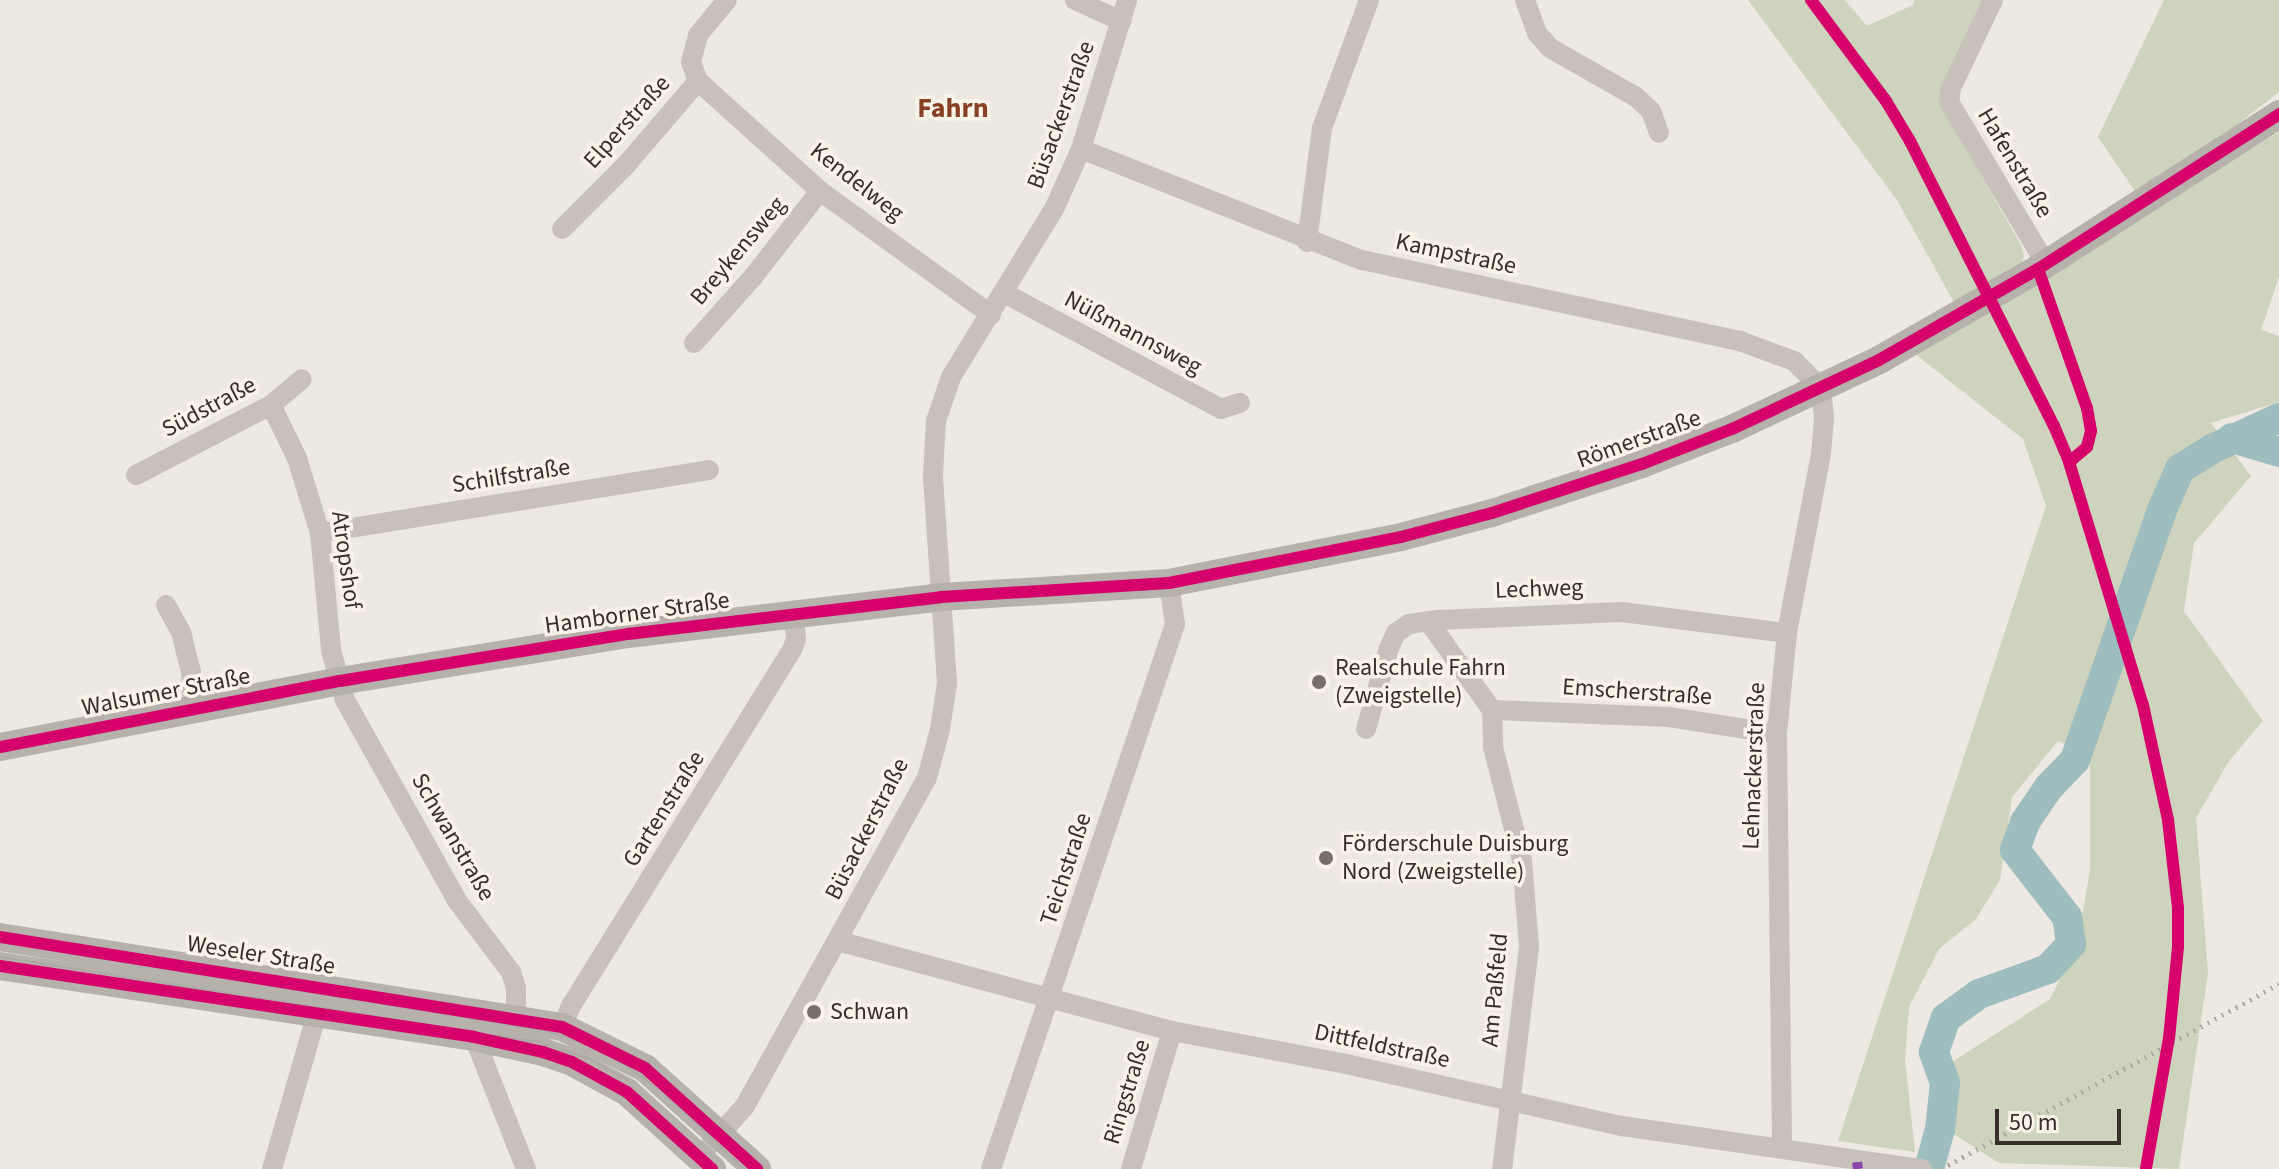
<!DOCTYPE html>
<html>
<head>
<meta charset="utf-8">
<style>
  body { margin:0 }
  #map { position:relative; width:2279px; height:1169px; overflow:hidden; background:#ede8e2; font-family:"Source Sans 3",sans-serif }
  div>[style] { position:absolute }
  .green>* { inset:0; background:#cdd3bc }
  .river>* { height:30px; margin:-15px; padding:0 15px; transform-origin:15px; border-radius:15px; background:#9dbdbe }
  .street>* { height:20px; margin:-10px; padding:0 10px; transform-origin:10px; border-radius:10px; background:#c7c1ba }
  .secondary>* { height:28px; margin:-14px; padding:0 14px; transform-origin:14px; border-radius:14px; background:#b7b1ab }
  .tram>* { height:2px; margin:-1px; padding:0 1px; transform-origin:1px; border-radius:1px; background:#aea9a5 }
  .rail>* { height:5px; margin-top:-2.5px; transform-origin:0; background:repeating-linear-gradient(90deg,#aea9a5 0 2px,transparent 0 8px) }
  .quiet>* { height:10px; margin-top:-5px; transform-origin:0; background:repeating-linear-gradient(90deg,#8e44ad 0 20px,transparent 0 30px) }
  .cycleway>* { height:12px; margin:-6px; padding:0 6px; transform-origin:6px; border-radius:6px; background:#d6006c }
  .dots>* { width:22px; height:22px; translate:-50% -50%; box-sizing:border-box; border:4px solid #faf3e9; border-radius:50% }
  span { translate:-50% -50%; white-space:nowrap; text-align:center; line-height:1.15; -webkit-text-stroke:7px #faf3e9; paint-order:stroke }
  .street-label { font-size:24px; color:#372e29 }
  .poi-label { font-size:24px; color:#372e29 }
  .left { translate:0 -50%; text-align:left }
  .quarter-label { font-size:28px; color:#874021; font-weight:700 }
  .scale { position:absolute; left:1995px; top:1109px; width:126px; height:36px; box-sizing:border-box; border:4px solid #372e29; border-top:0; padding-left:10px; font-size:24px; line-height:28px; white-space:nowrap; color:#372e29; -webkit-text-stroke:6px #faf3e9; paint-order:stroke }
</style>
</head>
<body>
<div id="map">
  <div class="green">
    <i style="clip-path:polygon(1748px 0,1845px 0,1867px 26px,1913px 5px,1915px 0,1982px 0,1945px 81px,1940px 104px,2021px 245px,2024px 255px,2021px 267px,1956px 306px,1897px 200px)"></i>
    <i style="clip-path:polygon(2164px 0,2279px 0,2279px 92px,2141px 200px,2098px 137px)"></i>
    <i style="clip-path:polygon(2279px 132px,2279px 277px,2261px 330px,2279px 336px,2279px 402px,2211px 423px,2251px 476px,2194px 543px,2184px 611px,2263px 721px,2229px 761px,2196px 818px,2208px 973px,2179px 1169px,1999px 1163px,1952px 1133px,1952px 1062px,2050px 999px,2078px 942px,2090px 869px,2090px 757px,2058px 741px,2012px 797px,2000px 880px,1976px 919px,1939px 949px,1909px 1007px,1905px 1059px,1915px 1152px,1838px 1141px,2046px 506px,2023px 439px,1910px 350px)"></i>
  </div>
  <div class="river">
    <i style="left:2232px;top:438px;width:49px;rotate:16.6deg"></i>
    <i style="left:1929px;top:1169px;width:41px;rotate:-74.6deg"></i>
    <i style="left:1940px;top:1129px;width:46px;rotate:-83.8deg"></i>
    <i style="left:1945px;top:1083px;width:33px;rotate:-110deg"></i>
    <i style="left:1934px;top:1052px;width:36px;rotate:-71deg"></i>
    <i style="left:1946px;top:1018px;width:41px;rotate:-36deg"></i>
    <i style="left:1979px;top:994px;width:73px;rotate:-19.9deg"></i>
    <i style="left:2048px;top:969px;width:34px;rotate:-47deg"></i>
    <i style="left:2071px;top:944px;width:27px;rotate:-98deg"></i>
    <i style="left:2067px;top:917px;width:85px;rotate:-127.8deg"></i>
    <i style="left:2015px;top:850px;width:30px;rotate:-70deg"></i>
    <i style="left:2025px;top:822px;width:42px;rotate:-55.6deg"></i>
    <i style="left:2049px;top:787px;width:37px;rotate:-46deg"></i>
    <i style="left:2075px;top:760px;width:265px;rotate:-70.8deg"></i>
    <i style="left:2162px;top:510px;width:45px;rotate:-66.3deg"></i>
    <i style="left:2180px;top:469px;width:38px;rotate:-32deg"></i>
    <i style="left:2212px;top:449px;width:74px;rotate:-24.8deg"></i>
  </div>
  <div class="street">
    <i style="left:1075px;top:0;width:51px;rotate:24.5deg"></i>
    <i style="left:1525px;top:0;width:35px;rotate:70deg"></i>
    <i style="left:1537px;top:33px;width:20px;rotate:49deg"></i>
    <i style="left:1550px;top:48px;width:99px;rotate:29.7deg"></i>
    <i style="left:1636px;top:97px;width:21px;rotate:43deg"></i>
    <i style="left:1651px;top:111px;width:23px;rotate:70deg"></i>
    <i style="left:1993px;top:0;width:98px;rotate:115.5deg"></i>
    <i style="left:1951px;top:88px;width:14px;rotate:98deg"></i>
    <i style="left:1949px;top:102px;width:189px;rotate:59.1deg"></i>
    <i style="left:698px;top:81px;width:164px;rotate:42deg"></i>
    <i style="left:820px;top:191px;width:211px;rotate:35.9deg"></i>
    <i style="left:1081px;top:149px;width:302px;rotate:21.6deg"></i>
    <i style="left:1362px;top:260px;width:387px;rotate:12.1deg"></i>
    <i style="left:1740px;top:341px;width:58px;rotate:20.3deg"></i>
    <i style="left:1794px;top:361px;width:38px;rotate:45deg"></i>
    <i style="left:1821px;top:388px;width:31px;rotate:84deg"></i>
    <i style="left:1824px;top:419px;width:35px;rotate:95deg"></i>
    <i style="left:1821px;top:454px;width:182px;rotate:100.8deg"></i>
    <i style="left:1787px;top:633px;width:101px;rotate:95.7deg"></i>
    <i style="left:1777px;top:734px;width:414px;rotate:89.3deg"></i>
    <i style="left:562px;top:229px;width:91px;rotate:-45deg"></i>
    <i style="left:626px;top:165px;width:111px;rotate:-49.4deg"></i>
    <i style="left:698px;top:81px;width:20px;rotate:-110deg"></i>
    <i style="left:691px;top:62px;width:28px;rotate:-75deg"></i>
    <i style="left:698px;top:35px;width:45px;rotate:-50.4deg"></i>
    <i style="left:1307px;top:242px;width:115px;rotate:-82.5deg"></i>
    <i style="left:1322px;top:128px;width:136px;rotate:-69.8deg"></i>
    <i style="left:1004px;top:293px;width:246px;rotate:28.1deg"></i>
    <i style="left:1221px;top:409px;width:20px;rotate:-18deg"></i>
    <i style="left:694px;top:343px;width:89px;rotate:-48.2deg"></i>
    <i style="left:753px;top:277px;width:109px;rotate:-52.1deg"></i>
    <i style="left:271px;top:405px;width:59px;rotate:63.9deg"></i>
    <i style="left:297px;top:458px;width:78px;rotate:73deg"></i>
    <i style="left:320px;top:533px;width:118px;rotate:84.6deg"></i>
    <i style="left:331px;top:650px;width:52px;rotate:74.4deg"></i>
    <i style="left:345px;top:700px;width:231px;rotate:60.8deg"></i>
    <i style="left:458px;top:902px;width:88px;rotate:52.9deg"></i>
    <i style="left:511px;top:972px;width:17px;rotate:73deg"></i>
    <i style="left:516px;top:988px;width:30px;rotate:90deg"></i>
    <i style="left:136px;top:475px;width:152px;rotate:-27.4deg"></i>
    <i style="left:271px;top:405px;width:40px;rotate:-40deg"></i>
    <i style="left:320px;top:533px;width:394px;rotate:-9.2deg"></i>
    <i style="left:166px;top:605px;width:31px;rotate:61deg"></i>
    <i style="left:181px;top:632px;width:41px;rotate:76deg"></i>
    <i style="left:191px;top:672px;width:37px;rotate:87deg"></i>
    <i style="left:1428px;top:621px;width:110px;rotate:54.3deg"></i>
    <i style="left:1492px;top:710px;width:37px;rotate:88deg"></i>
    <i style="left:1493px;top:747px;width:118px;rotate:75.7deg"></i>
    <i style="left:1522px;top:861px;width:86px;rotate:85.3deg"></i>
    <i style="left:1529px;top:947px;width:224px;rotate:96.9deg"></i>
    <i style="left:1492px;top:710px;width:177px;rotate:2.3deg"></i>
    <i style="left:1669px;top:717px;width:109px;rotate:8.9deg"></i>
    <i style="left:1366px;top:729px;width:84px;rotate:-74.1deg"></i>
    <i style="left:1389px;top:648px;width:17px;rotate:-65deg"></i>
    <i style="left:1396px;top:633px;width:16px;rotate:-35deg"></i>
    <i style="left:1409px;top:624px;width:29px;rotate:-8deg"></i>
    <i style="left:1438px;top:620px;width:184px;rotate:-2.5deg"></i>
    <i style="left:1622px;top:612px;width:166px;rotate:7.3deg"></i>
    <i style="left:838px;top:941px;width:346px;rotate:15.1deg"></i>
    <i style="left:1172px;top:1031px;width:177px;rotate:10.7deg"></i>
    <i style="left:1346px;top:1064px;width:283px;rotate:12.7deg"></i>
    <i style="left:1622px;top:1126px;width:303px;rotate:8.2deg"></i>
    <i style="left:476px;top:1027px;width:10px;rotate:101deg"></i>
    <i style="left:474px;top:1037px;width:142px;rotate:68.5deg"></i>
    <i style="left:562px;top:1027px;width:23px;rotate:-67deg"></i>
    <i style="left:571px;top:1006px;width:419px;rotate:-58.2deg"></i>
    <i style="left:792px;top:650px;width:12px;rotate:-70deg"></i>
    <i style="left:796px;top:639px;width:25px;rotate:-95deg"></i>
    <i style="left:711px;top:1144px;width:51px;rotate:-48.2deg"></i>
    <i style="left:745px;top:1106px;width:375px;rotate:-61deg"></i>
    <i style="left:927px;top:778px;width:51px;rotate:-75.1deg"></i>
    <i style="left:940px;top:729px;width:47px;rotate:-81.3deg"></i>
    <i style="left:947px;top:683px;width:207px;rotate:-93.9deg"></i>
    <i style="left:933px;top:476px;width:55px;rotate:-86.9deg"></i>
    <i style="left:936px;top:421px;width:46px;rotate:-71.2deg"></i>
    <i style="left:951px;top:377px;width:199px;rotate:-58.5deg"></i>
    <i style="left:1055px;top:207px;width:64px;rotate:-65.9deg"></i>
    <i style="left:1081px;top:149px;width:156px;rotate:-72.8deg"></i>
    <i style="left:272px;top:1169px;width:173px;rotate:-73.9deg"></i>
    <i style="left:991px;top:1169px;width:575px;rotate:-71.34deg"></i>
    <i style="left:1175px;top:624px;width:41px;rotate:-98.3deg"></i>
    <i style="left:1131px;top:1169px;width:144px;rotate:-73.5deg"></i>
  </div>
  <div class="secondary">
    <i style="left:0;top:747px;width:346px;rotate:-11deg"></i>
    <i style="left:340px;top:681px;width:292px;rotate:-9.3deg"></i>
    <i style="left:628px;top:634px;width:315px;rotate:-6.7deg"></i>
    <i style="left:941px;top:597px;width:228px;rotate:-3.5deg"></i>
    <i style="left:1169px;top:583px;width:237px;rotate:-11.2deg"></i>
    <i style="left:1401px;top:537px;width:94px;rotate:-14.8deg"></i>
    <i style="left:1492px;top:513px;width:158px;rotate:-18.1deg"></i>
    <i style="left:1642px;top:464px;width:97px;rotate:-21.3deg"></i>
    <i style="left:1732px;top:429px;width:162px;rotate:-25.1deg"></i>
    <i style="left:1879px;top:360px;width:183px;rotate:-29.8deg"></i>
    <i style="left:2038px;top:269px;width:287px;rotate:-32.7deg"></i>
    <i style="left:0;top:937px;width:569px;rotate:9.1deg"></i>
    <i style="left:562px;top:1027px;width:93px;rotate:26.3deg"></i>
    <i style="left:645px;top:1068px;width:151px;rotate:42deg"></i>
    <i style="left:0;top:966px;width:479px;rotate:8.5deg"></i>
    <i style="left:474px;top:1037px;width:71px;rotate:12.3deg"></i>
    <i style="left:543px;top:1052px;width:31px;rotate:19deg"></i>
    <i style="left:572px;top:1062px;width:63px;rotate:28.6deg"></i>
    <i style="left:627px;top:1092px;width:115px;rotate:42.2deg"></i>
  </div>
  <div class="tram">
    <i style="left:0;top:942px;width:550px;rotate:9.21deg"></i>
    <i style="left:543px;top:1030px;width:58px;rotate:18.1deg"></i>
    <i style="left:598px;top:1048px;width:22px;rotate:30deg"></i>
    <i style="left:617px;top:1059px;width:58px;rotate:35.9deg"></i>
    <i style="left:664px;top:1093px;width:110px;rotate:43.5deg"></i>
    <i style="left:0;top:957px;width:545px;rotate:8.98deg"></i>
    <i style="left:538px;top:1042px;width:55px;rotate:18.1deg"></i>
    <i style="left:590px;top:1059px;width:45px;rotate:29.4deg"></i>
  </div>
  <div class="rail">
    <i style="left:1941px;top:1169px;width:385px;rotate:-28.7deg"></i>
  </div>
  <div class="quiet">
    <i style="left:1857px;top:1162px;width:7px;rotate:82deg"></i>
  </div>
  <div class="cycleway">
    <i style="left:1811px;top:0;width:126px;rotate:53.4deg"></i>
    <i style="left:1886px;top:101px;width:47px;rotate:59deg"></i>
    <i style="left:1910px;top:141px;width:319px;rotate:63.2deg"></i>
    <i style="left:2054px;top:426px;width:39px;rotate:67deg"></i>
    <i style="left:2069px;top:462px;width:254px;rotate:73.1deg"></i>
    <i style="left:2143px;top:705px;width:118px;rotate:77.7deg"></i>
    <i style="left:2168px;top:820px;width:89px;rotate:83.5deg"></i>
    <i style="left:2178px;top:908px;width:39px;rotate:90deg"></i>
    <i style="left:2178px;top:947px;width:91px;rotate:95.6deg"></i>
    <i style="left:2169px;top:1038px;width:133px;rotate:100deg"></i>
    <i style="left:2038px;top:269px;width:147px;rotate:70.6deg"></i>
    <i style="left:2087px;top:408px;width:23px;rotate:80deg"></i>
    <i style="left:2091px;top:431px;width:16px;rotate:104deg"></i>
    <i style="left:2087px;top:447px;width:23px;rotate:140deg"></i>
    <i style="left:0;top:747px;width:346px;rotate:-11deg"></i>
    <i style="left:340px;top:681px;width:292px;rotate:-9.3deg"></i>
    <i style="left:628px;top:634px;width:315px;rotate:-6.7deg"></i>
    <i style="left:941px;top:597px;width:228px;rotate:-3.5deg"></i>
    <i style="left:1169px;top:583px;width:237px;rotate:-11.2deg"></i>
    <i style="left:1401px;top:537px;width:94px;rotate:-14.8deg"></i>
    <i style="left:1492px;top:513px;width:158px;rotate:-18.1deg"></i>
    <i style="left:1642px;top:464px;width:97px;rotate:-21.3deg"></i>
    <i style="left:1732px;top:429px;width:162px;rotate:-25.1deg"></i>
    <i style="left:1879px;top:360px;width:183px;rotate:-29.8deg"></i>
    <i style="left:2038px;top:269px;width:287px;rotate:-32.7deg"></i>
    <i style="left:0;top:937px;width:569px;rotate:9.1deg"></i>
    <i style="left:562px;top:1027px;width:93px;rotate:26.3deg"></i>
    <i style="left:645px;top:1068px;width:151px;rotate:42deg"></i>
    <i style="left:0;top:966px;width:479px;rotate:8.5deg"></i>
    <i style="left:474px;top:1037px;width:71px;rotate:12.3deg"></i>
    <i style="left:543px;top:1052px;width:31px;rotate:19deg"></i>
    <i style="left:572px;top:1062px;width:63px;rotate:28.6deg"></i>
    <i style="left:627px;top:1092px;width:115px;rotate:42.2deg"></i>
  </div>
  <div class="dots">
    <i style="left:1319px;top:682px;background:#776f6a"></i>
    <i style="left:1326px;top:858px;background:#776f6a"></i>
    <i style="left:814px;top:1012px;background:#776f6a"></i>
  </div>
  <div class="street-label">
    <span style="left:1061px;top:115px;rotate:-70deg">Büsackerstraße</span>
    <span style="left:627px;top:122px;rotate:-48deg">Elperstraße</span>
    <span style="left:2015px;top:163px;rotate:59deg">Hafenstraße</span>
    <span style="left:857px;top:182px;rotate:38deg">Kendelweg</span>
    <span style="left:738px;top:251px;rotate:-50deg">Breykensweg</span>
    <span style="left:1456px;top:254px;rotate:12deg">Kampstraße</span>
    <span style="left:1133px;top:333px;rotate:28deg">Nüßmannsweg</span>
    <span style="left:209px;top:407px;rotate:-28deg">Südstraße</span>
    <span style="left:1639px;top:439px;rotate:-20deg">Römerstraße</span>
    <span style="left:511px;top:476px;rotate:-9deg">Schilfstraße</span>
    <span style="left:346px;top:560px;rotate:82deg">Atropshof</span>
    <span style="left:1539px;top:589px;rotate:-2deg">Lechweg</span>
    <span style="left:637px;top:613px;rotate:-8deg">Hamborner Straße</span>
    <span style="left:166px;top:692px;rotate:-11deg">Walsumer Straße</span>
    <span style="left:1637px;top:692px;rotate:4deg">Emscherstraße</span>
    <span style="left:1754px;top:766px;rotate:-88deg">Lehnackerstraße</span>
    <span style="left:664px;top:809px;rotate:-58deg">Gartenstraße</span>
    <span style="left:867px;top:829px;rotate:-63deg">Büsackerstraße</span>
    <span style="left:453px;top:837px;rotate:60deg">Schwanstraße</span>
    <span style="left:1066px;top:869px;rotate:-72deg">Teichstraße</span>
    <span style="left:261px;top:955px;rotate:9deg">Weseler Straße</span>
    <span style="left:1495px;top:990px;rotate:-85deg">Am Paßfeld</span>
    <span style="left:1382px;top:1046px;rotate:12deg">Dittfeldstraße</span>
    <span style="left:1127px;top:1092px;rotate:-73deg">Ringstraße</span>
  </div>
  <div class="poi-label">
    <span class="left" style="left:1335px;top:682px">Realschule Fahrn<br>(Zweigstelle)</span>
    <span class="left" style="left:1342px;top:858px">Förderschule Duisburg<br>Nord (Zweigstelle)</span>
    <span class="left" style="left:830px;top:1012px">Schwan</span>
  </div>
  <div class="quarter-label">
    <span style="left:953px;top:108px">Fahrn</span>
  </div>
  <div class="scale">50 m</div>
</div>
</body>
</html>
